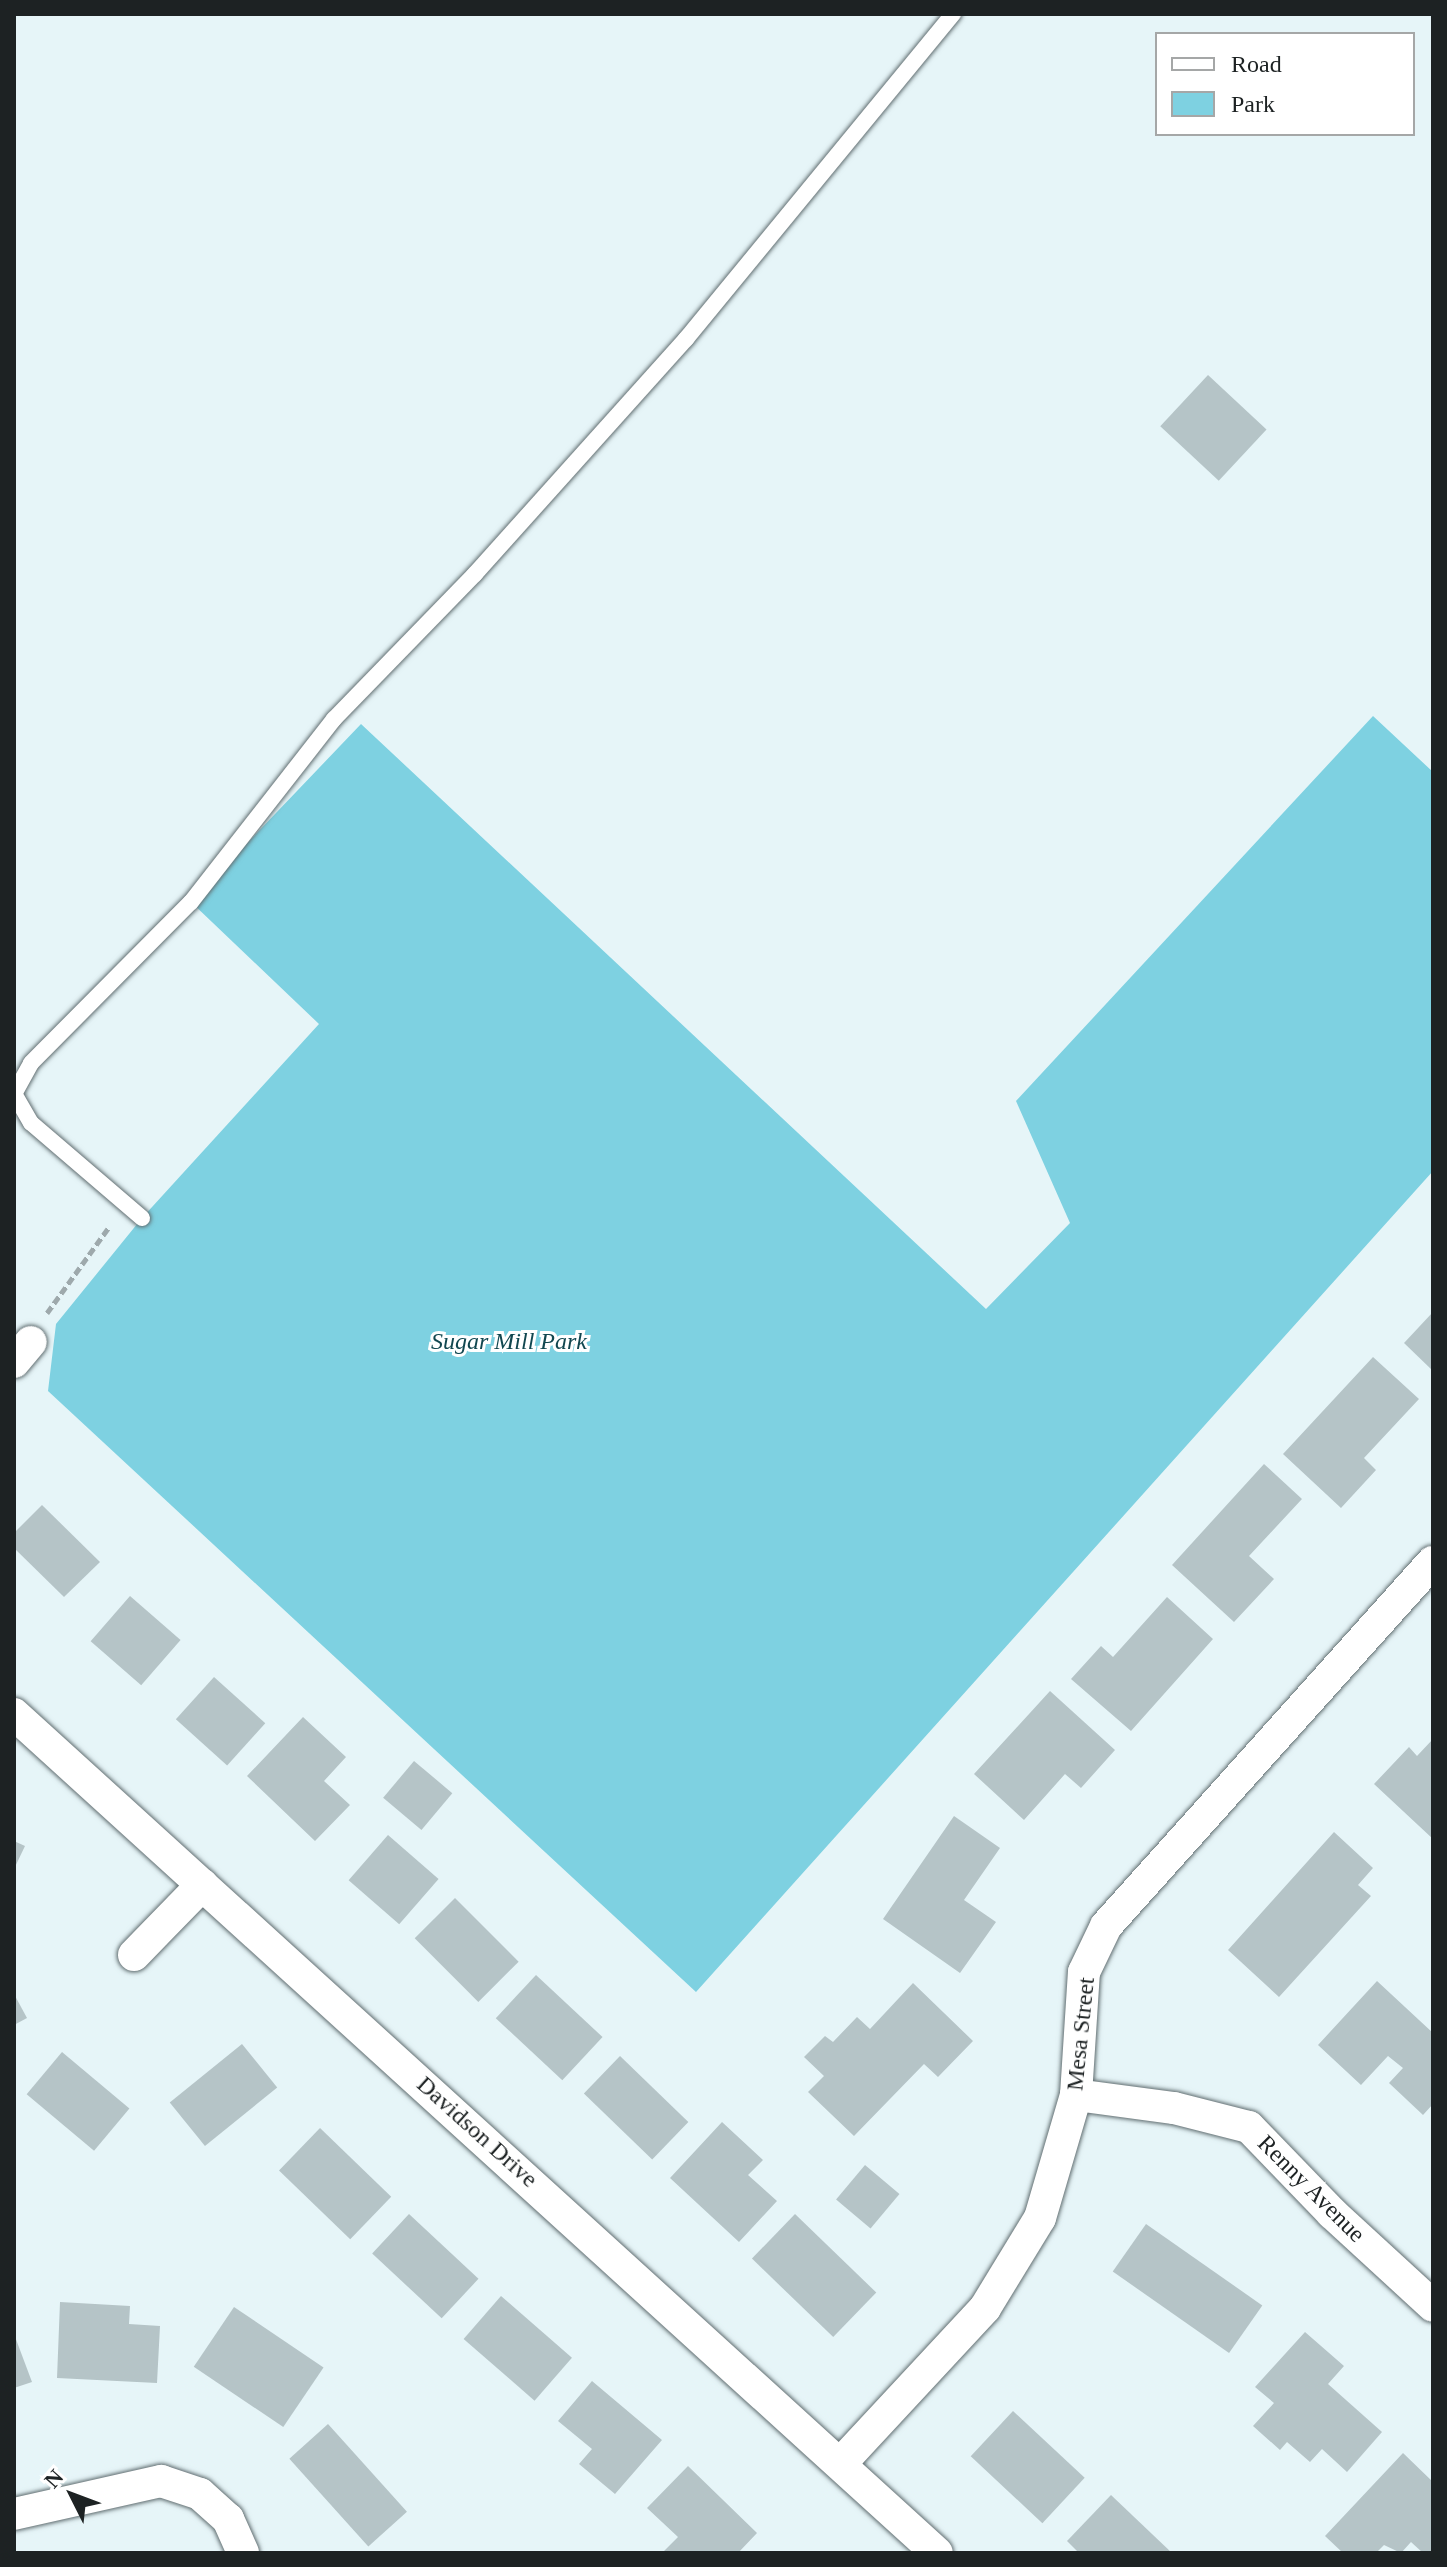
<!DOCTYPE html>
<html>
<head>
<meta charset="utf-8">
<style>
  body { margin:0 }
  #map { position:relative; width:1447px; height:2567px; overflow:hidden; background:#e6f5f8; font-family:"Times New Roman",serif }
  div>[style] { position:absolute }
  .green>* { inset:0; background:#7ed1e1 }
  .building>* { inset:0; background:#b5c4c7; transform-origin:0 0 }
  .path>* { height:5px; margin-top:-2.5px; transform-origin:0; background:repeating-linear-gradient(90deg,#9ea9ac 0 8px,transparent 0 12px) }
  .roads { filter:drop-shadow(0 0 2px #616e71) drop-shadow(0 0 2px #616e71) }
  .lane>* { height:16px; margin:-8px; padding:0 8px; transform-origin:8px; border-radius:8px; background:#fff }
  .street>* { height:32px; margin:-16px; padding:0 16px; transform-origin:16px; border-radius:16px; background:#fff }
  span { translate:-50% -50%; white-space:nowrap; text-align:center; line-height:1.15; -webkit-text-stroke:6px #fff; paint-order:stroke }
  .park-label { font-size:24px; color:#114750; font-style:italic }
  .street-label { font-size:24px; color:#1d2223 }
  .frame { position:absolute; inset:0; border:16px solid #1d2223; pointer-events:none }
  .legend { position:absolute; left:1155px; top:32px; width:260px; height:104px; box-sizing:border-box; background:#fff; border:2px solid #a5a7a7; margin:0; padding:10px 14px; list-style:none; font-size:24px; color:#1d2223 }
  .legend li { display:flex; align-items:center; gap:16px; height:40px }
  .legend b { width:40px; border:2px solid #a5a7a7 }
  .north { position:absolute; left:32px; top:2455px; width:80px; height:80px; -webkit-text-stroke:6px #fff; paint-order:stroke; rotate:312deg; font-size:22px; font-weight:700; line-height:32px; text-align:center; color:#1d2223 }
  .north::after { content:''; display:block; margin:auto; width:28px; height:36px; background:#1d2223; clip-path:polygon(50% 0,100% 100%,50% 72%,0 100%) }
</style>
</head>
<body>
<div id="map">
  <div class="green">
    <i style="clip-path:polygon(1373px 716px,1433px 772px,1433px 1171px,696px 1992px,48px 1391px,56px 1324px,142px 1218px,319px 1024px,191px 902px,361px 724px,986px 1309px,1070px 1223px,1016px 1101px)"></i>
  </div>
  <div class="building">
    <i style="left:1208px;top:375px;width:80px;height:70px;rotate:43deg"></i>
    <i style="clip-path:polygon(1433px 1312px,1433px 1371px,1404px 1343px)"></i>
    <i style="clip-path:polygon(1373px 1357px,1419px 1399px,1364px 1458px,1376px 1470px,1341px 1508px,1283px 1454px)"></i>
    <i style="clip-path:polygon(1264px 1464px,1302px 1499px,1249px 1556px,1274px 1579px,1234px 1622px,1172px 1565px)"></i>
    <i style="clip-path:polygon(42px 1505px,100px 1562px,64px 1597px,14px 1548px,14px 1533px)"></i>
    <i style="left:130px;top:1596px;width:67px;height:60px;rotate:41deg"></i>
    <i style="clip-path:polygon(1167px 1597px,1213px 1639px,1131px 1731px,1071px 1679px,1101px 1646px,1113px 1657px)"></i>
    <i style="left:214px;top:1677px;width:69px;height:57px;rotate:42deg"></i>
    <i style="clip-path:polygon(1050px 1691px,1115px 1750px,1081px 1788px,1065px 1774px,1024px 1820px,974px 1774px)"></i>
    <i style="clip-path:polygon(303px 1717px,346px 1757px,324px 1781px,350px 1805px,315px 1841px,247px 1776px)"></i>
    <i style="clip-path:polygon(1433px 1739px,1433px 1839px,1374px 1784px,1409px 1747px,1417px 1756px)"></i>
    <i style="left:414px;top:1761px;width:50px;height:48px;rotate:40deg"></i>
    <i style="clip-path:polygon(954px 1816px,1000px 1848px,964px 1900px,996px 1922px,960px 1973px,883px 1919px)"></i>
    <i style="clip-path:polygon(1334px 1832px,1373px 1868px,1358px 1885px,1371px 1896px,1279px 1997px,1228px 1950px)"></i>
    <i style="left:388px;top:1835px;width:67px;height:60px;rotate:41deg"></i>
    <i style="clip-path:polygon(14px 1841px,25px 1846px,14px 1869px)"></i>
    <i style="left:455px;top:1898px;width:90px;height:57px;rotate:45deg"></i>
    <i style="left:536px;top:1975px;width:91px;height:59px;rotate:43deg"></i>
    <i style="clip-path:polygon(1377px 1981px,1433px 2033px,1433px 2104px,1423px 2115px,1389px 2083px,1403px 2068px,1388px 2056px,1361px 2085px,1318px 2045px)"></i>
    <i style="clip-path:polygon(913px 1983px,973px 2041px,938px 2077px,924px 2064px,854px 2136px,808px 2092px,824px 2076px,804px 2057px,825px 2036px,833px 2042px,857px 2017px,870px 2029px)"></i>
    <i style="clip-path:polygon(14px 1994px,27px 2018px,14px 2025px)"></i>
    <i style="left:242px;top:2044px;width:56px;height:93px;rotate:51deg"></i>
    <i style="left:62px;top:2052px;width:88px;height:55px;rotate:40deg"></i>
    <i style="left:620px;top:2056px;width:95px;height:52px;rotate:44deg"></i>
    <i style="clip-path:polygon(722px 2122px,763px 2160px,748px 2175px,777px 2201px,739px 2242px,670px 2178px)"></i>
    <i style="left:320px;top:2128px;width:99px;height:59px;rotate:44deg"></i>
    <i style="left:865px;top:2165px;width:45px;height:45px;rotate:40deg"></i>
    <i style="left:409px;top:2214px;width:95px;height:54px;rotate:43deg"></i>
    <i style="left:795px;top:2214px;width:113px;height:62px;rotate:44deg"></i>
    <i style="left:1146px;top:2224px;width:142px;height:58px;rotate:35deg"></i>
    <i style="left:501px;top:2296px;width:94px;height:57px;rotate:41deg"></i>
    <i style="clip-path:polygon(60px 2302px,130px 2306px,129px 2324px,160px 2326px,157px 2383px,57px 2378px)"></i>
    <i style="left:234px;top:2307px;width:108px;height:72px;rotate:34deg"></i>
    <i style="clip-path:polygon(1305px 2332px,1344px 2366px,1328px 2384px,1382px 2432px,1347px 2472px,1322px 2449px,1310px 2462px,1287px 2442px,1280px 2450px,1253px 2426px,1274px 2403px,1255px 2387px)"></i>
    <i style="clip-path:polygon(14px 2334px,32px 2382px,14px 2388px)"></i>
    <i style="clip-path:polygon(592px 2381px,662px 2440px,615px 2494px,579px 2464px,592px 2449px,558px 2421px)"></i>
    <i style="left:1013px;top:2411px;width:98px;height:62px;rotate:43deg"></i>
    <i style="left:328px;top:2424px;width:118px;height:52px;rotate:48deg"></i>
    <i style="clip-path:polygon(1403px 2453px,1433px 2482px,1433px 2553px,1423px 2553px,1411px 2542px,1401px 2553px,1384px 2545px,1376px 2553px,1343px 2553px,1325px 2536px)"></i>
    <i style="clip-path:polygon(688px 2466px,757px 2533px,738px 2553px,662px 2553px,678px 2537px,647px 2508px)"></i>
    <i style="clip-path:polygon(1111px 2495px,1172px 2553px,1079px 2553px,1067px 2541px)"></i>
  </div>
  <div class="path">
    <i style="left:47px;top:1313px;width:106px;rotate:-54.2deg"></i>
  </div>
  <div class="roads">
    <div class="lane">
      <i style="left:142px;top:1218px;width:146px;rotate:-139.4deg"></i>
      <i style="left:31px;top:1123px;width:34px;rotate:-120deg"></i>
      <i style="left:14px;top:1094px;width:35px;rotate:-61deg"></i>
      <i style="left:31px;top:1063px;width:227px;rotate:-45.2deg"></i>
      <i style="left:191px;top:902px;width:232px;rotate:-52deg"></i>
      <i style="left:334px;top:719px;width:202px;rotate:-45.8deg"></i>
      <i style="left:475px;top:574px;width:316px;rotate:-48.1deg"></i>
      <i style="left:686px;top:339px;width:421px;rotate:-50.6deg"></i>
    </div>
    <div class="street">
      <i style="left:14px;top:1362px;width:26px;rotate:-50deg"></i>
      <i style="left:14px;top:1714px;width:1247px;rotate:42.27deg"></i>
      <i style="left:134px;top:1955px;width:98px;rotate:-45.8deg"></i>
      <i style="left:1076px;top:2095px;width:99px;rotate:7.6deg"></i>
      <i style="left:1174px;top:2108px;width:77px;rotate:14.2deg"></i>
      <i style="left:1249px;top:2127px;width:120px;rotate:46deg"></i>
      <i style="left:1332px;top:2213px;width:137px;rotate:42.6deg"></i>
      <i style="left:842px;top:2462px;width:210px;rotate:-47.1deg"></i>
      <i style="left:985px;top:2308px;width:105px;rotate:-58.6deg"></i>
      <i style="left:1040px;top:2218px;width:128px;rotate:-73.7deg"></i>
      <i style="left:1076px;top:2095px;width:123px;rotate:-86.3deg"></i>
      <i style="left:1084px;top:1972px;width:51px;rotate:-64.4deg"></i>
      <i style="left:1106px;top:1926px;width:489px;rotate:-48.1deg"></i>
      <i style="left:14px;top:2514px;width:151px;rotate:-12.7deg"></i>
      <i style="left:161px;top:2481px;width:41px;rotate:18.4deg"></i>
      <i style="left:200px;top:2494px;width:38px;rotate:42deg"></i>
      <i style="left:228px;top:2519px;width:37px;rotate:66deg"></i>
    </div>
  </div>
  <div class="park-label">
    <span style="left:509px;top:1342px">Sugar Mill Park</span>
  </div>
  <div class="street-label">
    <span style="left:1081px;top:2034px;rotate:-84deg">Mesa Street</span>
    <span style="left:477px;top:2132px;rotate:42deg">Davidson Drive</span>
    <span style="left:1311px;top:2189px;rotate:45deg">Renny Avenue</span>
  </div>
  <div class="frame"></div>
  <ul class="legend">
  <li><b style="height:10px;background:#fff"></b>Road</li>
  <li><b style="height:22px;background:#7ed1e1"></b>Park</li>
  </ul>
  <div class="north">N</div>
</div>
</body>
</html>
